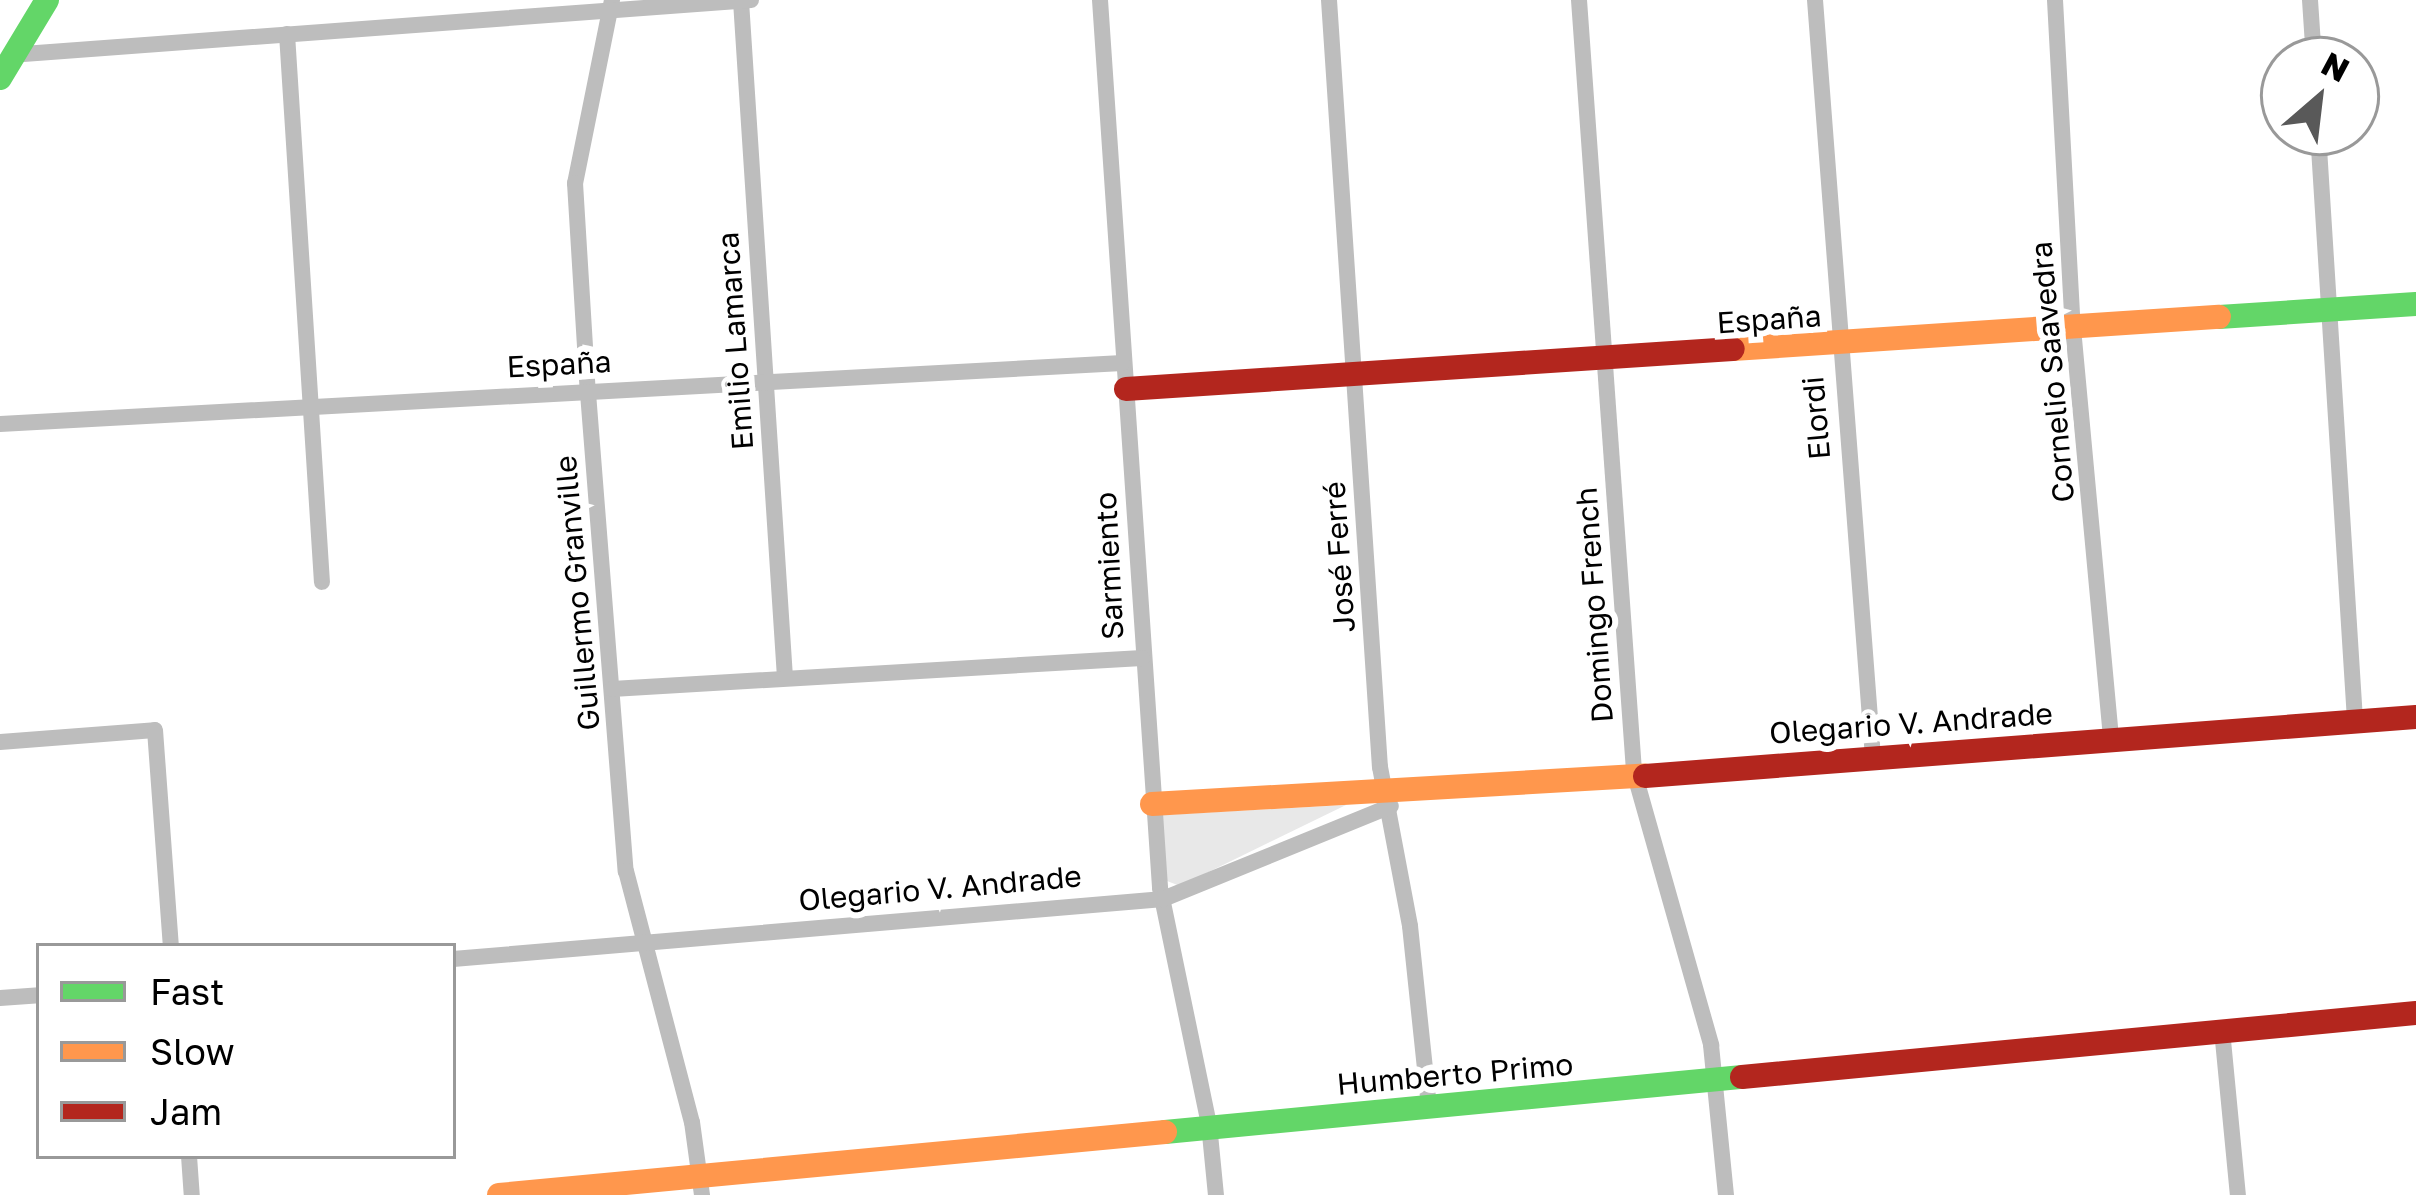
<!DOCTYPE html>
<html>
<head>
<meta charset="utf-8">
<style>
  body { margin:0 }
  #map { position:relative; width:2416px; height:1195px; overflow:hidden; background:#fff; font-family:"Golos Text",sans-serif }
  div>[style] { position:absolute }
  .green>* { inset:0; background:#e8e8e8 }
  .street>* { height:16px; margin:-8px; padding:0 8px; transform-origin:8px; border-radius:8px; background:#bdbdbd }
  .fast>* { height:24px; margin:-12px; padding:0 12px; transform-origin:12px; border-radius:12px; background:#63d668 }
  .slow>* { height:24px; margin:-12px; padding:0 12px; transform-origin:12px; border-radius:12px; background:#ff974d }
  .jam>* { height:24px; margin:-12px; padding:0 12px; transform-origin:12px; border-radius:12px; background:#b3261e }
  span { translate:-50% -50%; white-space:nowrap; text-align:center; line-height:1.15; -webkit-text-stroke:12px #fff; paint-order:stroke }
  .street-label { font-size:30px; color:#000 }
  .legend { position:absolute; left:36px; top:943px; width:420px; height:216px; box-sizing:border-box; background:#fff; border:3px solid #999; margin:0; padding:15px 21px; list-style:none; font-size:36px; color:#000 }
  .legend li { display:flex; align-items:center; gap:24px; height:60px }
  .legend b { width:60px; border:3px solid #999 }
  .north { position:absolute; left:2260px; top:36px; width:120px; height:120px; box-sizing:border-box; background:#fff; border:3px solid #999; border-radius:50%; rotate:28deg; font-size:33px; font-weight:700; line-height:48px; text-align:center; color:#000 }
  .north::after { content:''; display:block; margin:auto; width:42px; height:54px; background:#595959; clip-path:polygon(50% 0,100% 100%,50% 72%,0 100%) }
</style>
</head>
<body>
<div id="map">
  <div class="green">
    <i style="clip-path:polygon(1346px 805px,1180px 886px,1167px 881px,1162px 815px)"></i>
  </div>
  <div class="street">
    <i style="left:612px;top:0;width:187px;rotate:101.4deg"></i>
    <i style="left:575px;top:183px;width:210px;rotate:86.5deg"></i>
    <i style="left:588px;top:393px;width:480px;rotate:85.5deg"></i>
    <i style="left:626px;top:871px;width:260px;rotate:75.3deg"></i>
    <i style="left:692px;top:1122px;width:74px;rotate:82.2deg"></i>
    <i style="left:1100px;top:0;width:890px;rotate:86.13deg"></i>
    <i style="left:1160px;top:888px;width:241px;rotate:78.3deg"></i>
    <i style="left:1209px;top:1124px;width:71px;rotate:84.4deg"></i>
    <i style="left:1329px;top:0;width:769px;rotate:86.2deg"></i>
    <i style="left:1380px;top:767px;width:162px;rotate:79.3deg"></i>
    <i style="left:1410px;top:926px;width:182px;rotate:84deg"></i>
    <i style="left:1579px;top:0;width:774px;rotate:85.92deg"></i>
    <i style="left:1634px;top:772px;width:284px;rotate:74.2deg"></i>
    <i style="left:1711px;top:1045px;width:151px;rotate:84.3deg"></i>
    <i style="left:1815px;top:0;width:760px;rotate:85.62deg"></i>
    <i style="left:2055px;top:0;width:328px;rotate:86.9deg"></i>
    <i style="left:2073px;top:328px;width:412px;rotate:84.7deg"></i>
    <i style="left:2310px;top:0;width:60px;rotate:86.2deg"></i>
    <i style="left:741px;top:1px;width:677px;rotate:86.28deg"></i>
    <i style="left:287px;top:34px;width:549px;rotate:86.35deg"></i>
    <i style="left:10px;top:55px;width:743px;rotate:-4.24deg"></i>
    <i style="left:2318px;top:132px;width:589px;rotate:86.4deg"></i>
    <i style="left:0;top:424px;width:1124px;rotate:-3.11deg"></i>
    <i style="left:612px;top:689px;width:531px;rotate:-3.35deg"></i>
    <i style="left:0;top:742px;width:155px;rotate:-4.4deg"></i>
    <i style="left:155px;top:730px;width:217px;rotate:85.8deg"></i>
    <i style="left:453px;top:959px;width:713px;rotate:-4.83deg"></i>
    <i style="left:1163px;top:899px;width:246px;rotate:-22.2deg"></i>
    <i style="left:0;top:998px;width:39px;rotate:-4deg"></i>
    <i style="left:2222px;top:1030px;width:166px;rotate:84.5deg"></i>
    <i style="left:189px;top:1156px;width:39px;rotate:86deg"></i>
  </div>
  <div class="fast">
    <i style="left:0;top:78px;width:91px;rotate:-58.9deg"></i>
    <i style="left:2219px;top:317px;width:197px;rotate:-3.8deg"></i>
    <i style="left:1165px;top:1132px;width:580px;rotate:-5.45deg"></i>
  </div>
  <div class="slow">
    <i style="left:1733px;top:349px;width:487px;rotate:-3.8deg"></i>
    <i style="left:1152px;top:804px;width:494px;rotate:-3.3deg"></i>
    <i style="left:499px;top:1195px;width:669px;rotate:-5.4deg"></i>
  </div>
  <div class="jam">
    <i style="left:1126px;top:389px;width:608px;rotate:-3.77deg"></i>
    <i style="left:1645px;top:776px;width:773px;rotate:-4.38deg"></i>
    <i style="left:1742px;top:1077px;width:677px;rotate:-5.42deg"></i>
  </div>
  <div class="street-label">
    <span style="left:1769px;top:319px;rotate:-4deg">España</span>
    <span style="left:735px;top:341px;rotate:-94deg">Emilio Lamarca</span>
    <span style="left:559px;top:364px;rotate:-3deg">España</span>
    <span style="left:2052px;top:372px;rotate:-95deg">Cornelio Saavedra</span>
    <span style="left:1816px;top:418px;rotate:-95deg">Elordi</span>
    <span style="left:1339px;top:557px;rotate:-94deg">José Ferré</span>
    <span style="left:1109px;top:566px;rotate:-93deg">Sarmiento</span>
    <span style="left:577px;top:593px;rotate:-95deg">Guillermo Granville</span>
    <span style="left:1594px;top:605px;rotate:-94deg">Domingo French</span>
    <span style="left:1911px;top:723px;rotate:-4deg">Olegario V. Andrade</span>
    <span style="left:940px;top:888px;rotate:-5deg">Olegario V. Andrade</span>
    <span style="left:1455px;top:1074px;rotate:-5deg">Humberto Primo</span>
  </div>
  <ul class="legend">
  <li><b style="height:15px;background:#63d668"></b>Fast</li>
  <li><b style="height:15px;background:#ff974d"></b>Slow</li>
  <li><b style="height:15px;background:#b3261e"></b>Jam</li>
  </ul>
  <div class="north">N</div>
</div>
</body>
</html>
